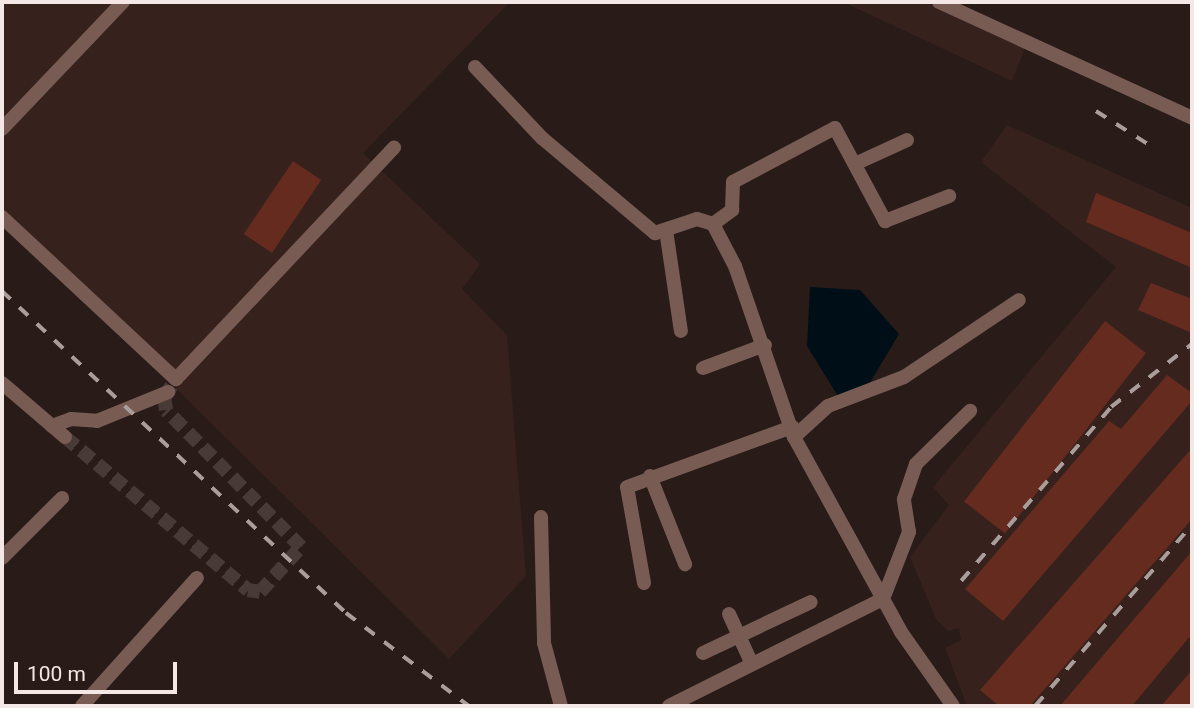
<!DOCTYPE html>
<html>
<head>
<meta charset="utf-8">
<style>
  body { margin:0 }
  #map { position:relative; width:1194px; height:708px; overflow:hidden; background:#291b18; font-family:Roboto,sans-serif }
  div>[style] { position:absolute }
  .built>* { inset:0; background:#36211c }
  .water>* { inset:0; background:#000f17 }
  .building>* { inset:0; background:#652b1e; transform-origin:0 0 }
  .minor-tunnel>* { height:14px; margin-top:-7px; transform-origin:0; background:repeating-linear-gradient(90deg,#473a37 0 14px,transparent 0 21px) }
  .minor>* { height:14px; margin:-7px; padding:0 7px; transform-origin:7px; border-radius:7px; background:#785c54 }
  .rail>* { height:3.5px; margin-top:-1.75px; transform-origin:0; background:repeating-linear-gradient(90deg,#aa9e9c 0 12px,transparent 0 24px) }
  span { translate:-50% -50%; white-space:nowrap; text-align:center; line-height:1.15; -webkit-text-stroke:5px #291b18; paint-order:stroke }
  .frame { position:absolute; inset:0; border:4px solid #f3e8e6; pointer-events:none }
  .scale { position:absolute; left:14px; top:662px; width:163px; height:32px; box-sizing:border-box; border:4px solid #f3e8e6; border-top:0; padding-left:9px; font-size:21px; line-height:24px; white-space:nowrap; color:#f3e8e6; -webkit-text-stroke:5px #291b18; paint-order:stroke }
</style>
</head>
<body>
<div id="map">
  <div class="built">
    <i style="clip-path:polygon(2px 2px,510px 2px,363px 153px,480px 264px,462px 289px,507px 335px,526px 576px,449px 659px,2px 216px)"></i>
    <i style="clip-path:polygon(843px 2px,925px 2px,1026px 46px,1012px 81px)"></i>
    <i style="clip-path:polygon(1007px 125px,1192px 208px,1192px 706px,967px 706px,945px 648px,961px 640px,959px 628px,948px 631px,936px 619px,910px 557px,949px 505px,933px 487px,1116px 267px,981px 162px)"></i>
  </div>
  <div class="water">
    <i style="clip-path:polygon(810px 287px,860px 290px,899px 334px,869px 384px,841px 401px,807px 346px)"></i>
  </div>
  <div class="building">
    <i style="left:293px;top:161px;width:34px;height:88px;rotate:34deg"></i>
    <i style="clip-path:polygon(1096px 193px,1192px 233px,1192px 268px,1086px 222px)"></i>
    <i style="clip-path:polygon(1151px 283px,1192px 299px,1192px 333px,1138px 310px)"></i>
    <i style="left:1105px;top:321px;width:52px;height:229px;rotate:38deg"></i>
    <i style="clip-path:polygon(1167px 375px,1192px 393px,1192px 401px,1003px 621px,965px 589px,1109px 421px,1121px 429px)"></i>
    <i style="clip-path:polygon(1192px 448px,1192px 519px,1030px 706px,999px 706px,980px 690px)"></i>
    <i style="clip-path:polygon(1192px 551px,1192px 634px,1132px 706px,1060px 706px)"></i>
    <i style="clip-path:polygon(1192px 670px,1192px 706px,1161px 706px)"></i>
  </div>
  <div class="minor-tunnel">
    <i style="left:65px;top:437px;width:239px;rotate:39.9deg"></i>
    <i style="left:248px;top:590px;width:12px;rotate:9deg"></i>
    <i style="left:260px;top:592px;width:61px;rotate:-47.7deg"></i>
    <i style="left:301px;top:547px;width:192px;rotate:-134.6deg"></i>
    <i style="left:166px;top:410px;width:12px;rotate:-99deg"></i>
    <i style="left:164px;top:398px;width:15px;rotate:-58deg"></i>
  </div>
  <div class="minor">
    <i style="left:939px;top:2px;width:278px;rotate:24.6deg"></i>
    <i style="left:475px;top:67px;width:98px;rotate:46.7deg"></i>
    <i style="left:542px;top:138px;width:148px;rotate:40.1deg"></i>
    <i style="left:655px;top:233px;width:44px;rotate:-18.4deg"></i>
    <i style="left:697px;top:219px;width:17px;rotate:17deg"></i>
    <i style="left:713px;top:224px;width:47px;rotate:62.4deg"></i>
    <i style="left:735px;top:266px;width:181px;rotate:71deg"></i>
    <i style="left:794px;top:437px;width:222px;rotate:61.2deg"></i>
    <i style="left:901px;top:632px;width:90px;rotate:54.9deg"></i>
    <i style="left:2px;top:129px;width:175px;rotate:-46.4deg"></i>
    <i style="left:857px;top:163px;width:55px;rotate:-24.7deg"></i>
    <i style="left:2px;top:217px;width:238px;rotate:43deg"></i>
    <i style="left:176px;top:379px;width:318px;rotate:-46.7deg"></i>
    <i style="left:713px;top:224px;width:24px;rotate:-36deg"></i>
    <i style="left:732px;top:210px;width:28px;rotate:-88deg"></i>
    <i style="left:733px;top:182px;width:115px;rotate:-27.9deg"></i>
    <i style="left:835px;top:128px;width:106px;rotate:61.7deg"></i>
    <i style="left:885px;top:221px;width:69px;rotate:-21.3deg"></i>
    <i style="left:666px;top:230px;width:102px;rotate:81.6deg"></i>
    <i style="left:703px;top:368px;width:66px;rotate:-20.4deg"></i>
    <i style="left:2px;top:383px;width:83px;rotate:40.6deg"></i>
    <i style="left:52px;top:426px;width:20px;rotate:-20deg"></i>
    <i style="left:71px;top:419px;width:26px;rotate:4deg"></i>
    <i style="left:97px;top:421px;width:77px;rotate:-22.2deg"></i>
    <i style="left:794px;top:437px;width:46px;rotate:-42.4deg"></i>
    <i style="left:828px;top:406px;width:81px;rotate:-20.9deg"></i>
    <i style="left:904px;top:377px;width:138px;rotate:-33.8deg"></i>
    <i style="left:650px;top:476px;width:95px;rotate:68.3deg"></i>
    <i style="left:541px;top:517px;width:126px;rotate:88.6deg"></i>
    <i style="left:544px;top:643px;width:65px;rotate:74.9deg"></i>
    <i style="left:2px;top:558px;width:85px;rotate:-45deg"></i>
    <i style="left:644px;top:583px;width:97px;rotate:-100deg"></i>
    <i style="left:627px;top:487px;width:176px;rotate:-20deg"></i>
    <i style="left:729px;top:614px;width:53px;rotate:65.4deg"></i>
    <i style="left:703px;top:653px;width:119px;rotate:-25.3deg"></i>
    <i style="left:82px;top:706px;width:172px;rotate:-48.1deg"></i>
    <i style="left:669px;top:706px;width:239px;rotate:-26.6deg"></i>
    <i style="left:883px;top:599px;width:72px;rotate:-68.8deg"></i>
    <i style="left:909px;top:532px;width:33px;rotate:-99deg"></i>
    <i style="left:904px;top:499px;width:37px;rotate:-71deg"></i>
    <i style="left:916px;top:464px;width:76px;rotate:-44.5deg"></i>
  </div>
  <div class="rail">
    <i style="left:1096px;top:111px;width:65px;rotate:32.5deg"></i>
    <i style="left:2px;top:291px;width:471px;rotate:43.1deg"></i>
    <i style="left:346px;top:613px;width:154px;rotate:37.1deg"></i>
    <i style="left:961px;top:581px;width:230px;rotate:-49.2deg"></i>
    <i style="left:1111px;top:407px;width:103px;rotate:-37.9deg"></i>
    <i style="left:1035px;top:706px;width:240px;rotate:-49.1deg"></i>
  </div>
  <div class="frame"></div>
  <div class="scale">100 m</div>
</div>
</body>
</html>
